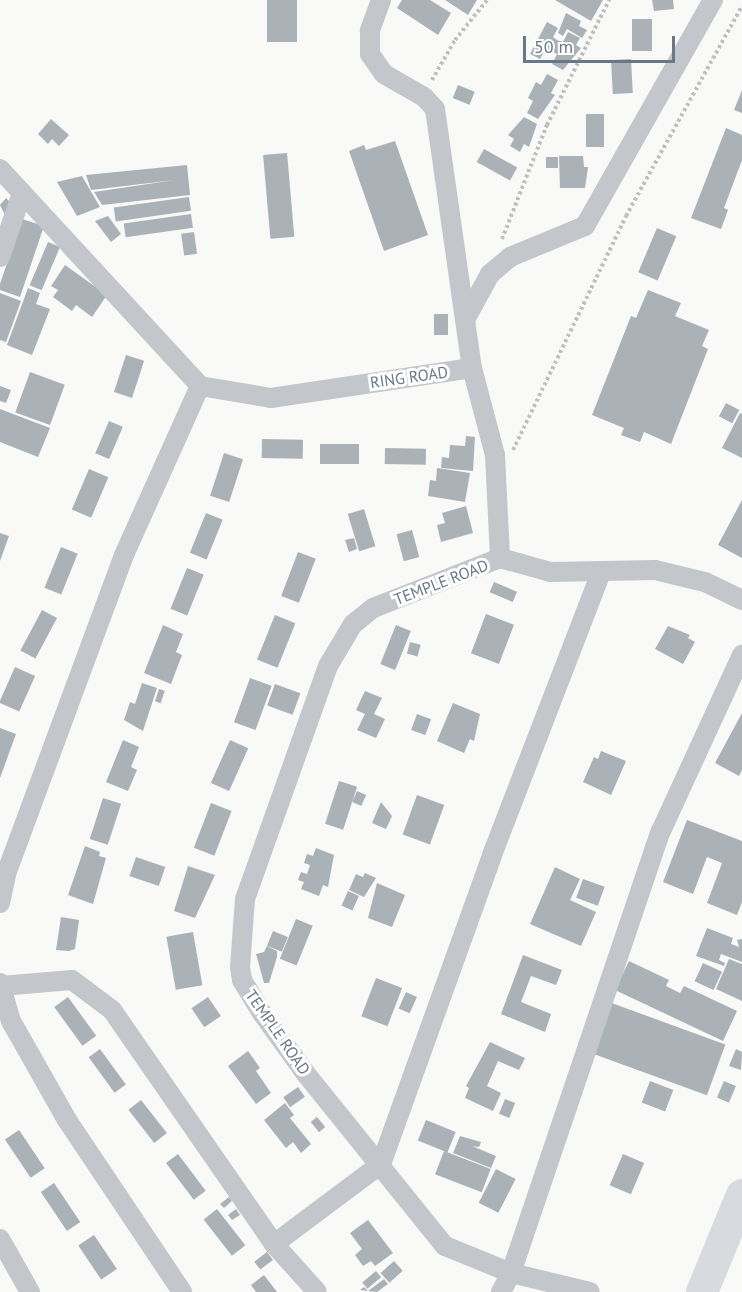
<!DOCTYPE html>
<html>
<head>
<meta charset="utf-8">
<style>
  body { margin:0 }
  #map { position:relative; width:742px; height:1292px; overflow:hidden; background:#f9f9f7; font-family:"PT Sans",sans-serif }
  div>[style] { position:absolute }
  .building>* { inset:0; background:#aab1b7; transform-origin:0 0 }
  .path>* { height:4px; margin-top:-2px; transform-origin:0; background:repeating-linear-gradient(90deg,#bdbfc2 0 3px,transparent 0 6px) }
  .minor>* { height:20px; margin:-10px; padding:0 10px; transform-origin:10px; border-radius:10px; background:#c3c6ca }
  .trunk>* { height:32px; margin:-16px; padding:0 16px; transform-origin:16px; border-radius:16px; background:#d7dbdf }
  span { translate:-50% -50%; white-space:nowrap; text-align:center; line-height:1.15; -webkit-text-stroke:6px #fff; paint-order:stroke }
  .street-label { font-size:16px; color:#6a7885 }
  .scale { position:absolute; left:523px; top:36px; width:152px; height:27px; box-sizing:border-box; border:3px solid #6a7885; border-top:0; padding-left:8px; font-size:18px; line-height:21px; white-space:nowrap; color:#6a7885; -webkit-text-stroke:4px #fff; paint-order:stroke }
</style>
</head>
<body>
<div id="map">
  <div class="building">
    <i style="left:267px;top:0;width:30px;height:42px"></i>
    <i style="clip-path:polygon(402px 0,430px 0,451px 13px,438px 35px,397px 8px)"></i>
    <i style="clip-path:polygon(445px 0,477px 0,468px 15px)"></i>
    <i style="clip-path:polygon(555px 0,603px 0,591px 21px)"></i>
    <i style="clip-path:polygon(652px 0,673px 0,674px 9px,654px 11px)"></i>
    <i style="clip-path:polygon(566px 13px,581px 21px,579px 26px,587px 30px,582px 38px,567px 29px,563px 36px,558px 33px)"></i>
    <i style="left:632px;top:19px;width:20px;height:32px"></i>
    <i style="clip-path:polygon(547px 22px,558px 28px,553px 37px,557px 40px,563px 42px,568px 32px,580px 38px,576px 45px,581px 48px,563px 70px,552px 64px,557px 54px,546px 48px,540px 59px,530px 54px)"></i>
    <i style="left:631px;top:59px;width:34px;height:20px;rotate:87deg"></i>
    <i style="clip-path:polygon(547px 74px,558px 80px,551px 93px,555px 95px,538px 119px,527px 113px,533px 101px,528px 98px,536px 82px,541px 85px)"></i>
    <i style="left:458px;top:85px;width:18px;height:14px;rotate:22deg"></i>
    <i style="clip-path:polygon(742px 90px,742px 113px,734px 110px)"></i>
    <i style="left:586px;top:114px;width:18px;height:33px"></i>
    <i style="clip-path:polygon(524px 117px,537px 124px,529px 147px,524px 144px,520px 152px,510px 146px,514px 139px,508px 135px)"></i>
    <i style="clip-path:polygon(51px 119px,69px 135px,59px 146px,52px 139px,48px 144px,38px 134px)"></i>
    <i style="clip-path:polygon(726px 128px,742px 135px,742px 160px,724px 208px,728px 210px,721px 229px,691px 218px)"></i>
    <i style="clip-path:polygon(395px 141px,428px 235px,384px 251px,349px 151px,364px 145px,366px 150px)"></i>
    <i style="left:484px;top:149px;width:38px;height:15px;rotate:29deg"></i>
    <i style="left:287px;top:153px;width:84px;height:24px;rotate:85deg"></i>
    <i style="clip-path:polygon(559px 156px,583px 156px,584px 167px,588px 167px,585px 188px,560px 188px)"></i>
    <i style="left:546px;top:157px;width:12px;height:11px"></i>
    <i style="clip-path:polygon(187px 165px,190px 195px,102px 205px,94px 192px,175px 180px,91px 190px,86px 175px)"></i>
    <i style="clip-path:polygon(82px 176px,100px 207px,77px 216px,57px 182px)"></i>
    <i style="left:189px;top:197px;width:14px;height:76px;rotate:82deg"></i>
    <i style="clip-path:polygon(6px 198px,13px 205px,5px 215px,0 205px)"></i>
    <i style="left:191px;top:214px;width:14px;height:68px;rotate:82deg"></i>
    <i style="clip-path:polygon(108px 216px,121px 234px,111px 242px,95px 221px)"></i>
    <i style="clip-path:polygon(22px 219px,44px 226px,20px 297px,0 290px,0 284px)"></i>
    <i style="left:657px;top:228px;width:21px;height:48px;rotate:23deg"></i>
    <i style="left:194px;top:232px;width:22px;height:13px;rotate:82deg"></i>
    <i style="left:48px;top:242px;width:13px;height:47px;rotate:23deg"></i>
    <i style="clip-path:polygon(65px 265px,107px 295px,92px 317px,76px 305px,72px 311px,53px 297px,58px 290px,51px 286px)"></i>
    <i style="clip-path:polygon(28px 288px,40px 293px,36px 304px,50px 309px,32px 355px,7px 345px)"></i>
    <i style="clip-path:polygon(648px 290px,681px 303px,675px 316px,709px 330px,702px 346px,708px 349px,671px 444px,644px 432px,640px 442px,621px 435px,624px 428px,592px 415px,631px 316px,636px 318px)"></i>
    <i style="clip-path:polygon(0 293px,21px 301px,6px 342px,0 340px)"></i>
    <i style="left:434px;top:314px;width:14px;height:21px"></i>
    <i style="left:126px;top:355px;width:19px;height:39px;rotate:18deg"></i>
    <i style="left:30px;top:372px;width:37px;height:43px;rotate:20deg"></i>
    <i style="clip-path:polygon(0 386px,11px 390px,6px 403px,0 401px)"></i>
    <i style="left:726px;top:403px;width:15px;height:15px;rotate:28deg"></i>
    <i style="clip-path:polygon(0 409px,50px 428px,38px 457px,0 442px)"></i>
    <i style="clip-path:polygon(740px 413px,742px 414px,742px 458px,722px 448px)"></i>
    <i style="left:109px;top:421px;width:15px;height:35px;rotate:23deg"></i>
    <i style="clip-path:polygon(466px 436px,475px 437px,473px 471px,441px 468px,442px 457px,449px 458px,450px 445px,465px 446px)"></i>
    <i style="left:262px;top:439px;width:41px;height:19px;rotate:1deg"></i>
    <i style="left:359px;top:444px;width:20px;height:39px;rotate:90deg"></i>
    <i style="left:385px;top:448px;width:41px;height:16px;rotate:1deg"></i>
    <i style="left:224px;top:453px;width:20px;height:45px;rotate:18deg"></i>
    <i style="clip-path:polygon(437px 468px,470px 473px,465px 502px,428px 496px,430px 480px,436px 481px)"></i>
    <i style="left:89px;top:469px;width:21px;height:44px;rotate:23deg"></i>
    <i style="clip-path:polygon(742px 500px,742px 558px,718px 545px)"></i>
    <i style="clip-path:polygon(466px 506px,473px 533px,441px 542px,437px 525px,445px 523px,442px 513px)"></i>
    <i style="left:364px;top:509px;width:39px;height:17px;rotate:73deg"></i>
    <i style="left:206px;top:513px;width:18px;height:43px;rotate:22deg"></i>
    <i style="left:412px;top:530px;width:28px;height:16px;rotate:75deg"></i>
    <i style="clip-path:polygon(0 533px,9px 536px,0 561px)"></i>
    <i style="clip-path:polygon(354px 538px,357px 549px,349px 552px,345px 540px)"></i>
    <i style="left:61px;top:547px;width:18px;height:44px;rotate:22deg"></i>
    <i style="left:298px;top:552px;width:19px;height:47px;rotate:21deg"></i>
    <i style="left:187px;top:568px;width:18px;height:44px;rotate:22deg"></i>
    <i style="left:494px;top:582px;width:25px;height:11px;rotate:23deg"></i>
    <i style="left:42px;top:610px;width:17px;height:46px;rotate:28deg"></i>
    <i style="left:486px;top:614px;width:30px;height:42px;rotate:21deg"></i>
    <i style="left:275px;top:615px;width:22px;height:48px;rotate:22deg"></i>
    <i style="clip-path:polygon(163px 625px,183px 634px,176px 652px,182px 655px,171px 684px,144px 673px)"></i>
    <i style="left:396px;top:625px;width:16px;height:42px;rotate:22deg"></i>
    <i style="clip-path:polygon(668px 626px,690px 635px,688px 638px,695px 642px,683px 664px,655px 649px)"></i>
    <i style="left:410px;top:642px;width:11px;height:12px;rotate:15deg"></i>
    <i style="left:15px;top:667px;width:22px;height:39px;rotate:24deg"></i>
    <i style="left:250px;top:678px;width:23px;height:47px;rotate:20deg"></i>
    <i style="clip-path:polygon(142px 683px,157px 688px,143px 731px,124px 720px,130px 702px,135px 704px)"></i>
    <i style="left:275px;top:684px;width:27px;height:23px;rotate:20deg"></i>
    <i style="left:159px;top:689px;width:6px;height:13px;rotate:18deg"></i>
    <i style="clip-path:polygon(365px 691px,382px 698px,374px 714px,385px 719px,376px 738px,357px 730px,365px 714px,356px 710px)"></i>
    <i style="clip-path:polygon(453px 703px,480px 714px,474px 741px,470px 739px,464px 753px,437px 741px)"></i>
    <i style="clip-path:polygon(742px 713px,742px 770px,739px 776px,715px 763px)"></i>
    <i style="left:417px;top:714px;width:15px;height:17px;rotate:20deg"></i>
    <i style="clip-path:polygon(0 728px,16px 734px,0 778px)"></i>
    <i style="clip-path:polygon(123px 740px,139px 747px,131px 767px,137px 770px,128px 791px,106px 782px)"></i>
    <i style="left:230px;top:740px;width:20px;height:47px;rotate:24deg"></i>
    <i style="clip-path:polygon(601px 751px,626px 761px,611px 795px,583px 782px,594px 757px,598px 759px)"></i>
    <i style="left:339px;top:781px;width:19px;height:45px;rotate:18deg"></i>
    <i style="left:357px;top:791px;width:10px;height:12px;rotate:24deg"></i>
    <i style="left:417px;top:795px;width:29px;height:42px;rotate:20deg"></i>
    <i style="left:103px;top:798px;width:19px;height:43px;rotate:18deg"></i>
    <i style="clip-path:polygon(381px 802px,392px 816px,386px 829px,372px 823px)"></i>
    <i style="left:211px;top:803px;width:22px;height:48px;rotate:21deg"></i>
    <i style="clip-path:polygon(687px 820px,742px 841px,742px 902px,737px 915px,707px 903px,722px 863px,707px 857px,693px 894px,663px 882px)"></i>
    <i style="clip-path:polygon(85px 846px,100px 852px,99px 856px,106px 858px,93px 904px,68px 895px)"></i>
    <i style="clip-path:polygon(316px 848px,334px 855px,328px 887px,323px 885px,319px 896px,301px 889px,304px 882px,298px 880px,301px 872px,307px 874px,310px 865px,304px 863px,307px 854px,313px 856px)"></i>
    <i style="left:136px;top:857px;width:31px;height:20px;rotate:19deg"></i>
    <i style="clip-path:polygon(188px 866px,215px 875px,195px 918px,174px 911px)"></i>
    <i style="clip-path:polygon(555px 867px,580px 879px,570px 900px,596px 912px,581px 946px,530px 924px)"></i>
    <i style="clip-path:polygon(365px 873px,376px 878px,364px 897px,349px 890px,356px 874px,363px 877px)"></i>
    <i style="left:583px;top:879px;width:23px;height:20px;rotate:20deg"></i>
    <i style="clip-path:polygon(377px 883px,405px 895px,392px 927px,368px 918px)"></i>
    <i style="left:348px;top:891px;width:12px;height:16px;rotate:24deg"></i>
    <i style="clip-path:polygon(61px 917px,79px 920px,75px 949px,69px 951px,56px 950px)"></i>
    <i style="left:296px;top:919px;width:18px;height:43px;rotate:22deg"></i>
    <i style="clip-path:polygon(707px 928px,733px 938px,731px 944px,739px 947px,737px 940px,742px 939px,742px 962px,721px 954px,719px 960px,725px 963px,724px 966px,696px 956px)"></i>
    <i style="left:273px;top:931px;width:16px;height:16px;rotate:22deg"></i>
    <i style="left:193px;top:932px;width:54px;height:27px;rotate:80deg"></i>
    <i style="clip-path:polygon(267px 946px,277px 951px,277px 957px,269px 983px,264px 983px,256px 954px,264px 952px)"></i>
    <i style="clip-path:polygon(523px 955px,562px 970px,556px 985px,531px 976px,521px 1002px,551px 1014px,545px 1032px,501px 1014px)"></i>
    <i style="clip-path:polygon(729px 959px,742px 964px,742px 1001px,716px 989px)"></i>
    <i style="clip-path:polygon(629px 961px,669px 980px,666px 986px,680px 993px,684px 986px,737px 1011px,723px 1041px,615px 990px)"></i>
    <i style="left:703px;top:963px;width:21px;height:20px;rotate:25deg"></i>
    <i style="left:376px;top:978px;width:28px;height:41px;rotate:21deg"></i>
    <i style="left:406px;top:992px;width:12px;height:18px;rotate:24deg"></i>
    <i style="left:68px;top:997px;width:48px;height:17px;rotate:54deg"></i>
    <i style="left:208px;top:997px;width:23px;height:20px;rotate:56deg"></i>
    <i style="left:606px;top:1001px;width:127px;height:54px;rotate:20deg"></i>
    <i style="clip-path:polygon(490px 1042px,525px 1058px,519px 1070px,498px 1061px,487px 1086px,501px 1093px,493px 1111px,465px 1098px,469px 1088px,466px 1086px)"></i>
    <i style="left:100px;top:1049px;width:44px;height:14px;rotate:54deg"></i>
    <i style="clip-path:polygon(736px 1049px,742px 1052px,741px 1070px,729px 1066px)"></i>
    <i style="clip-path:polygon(248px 1051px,260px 1068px,256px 1071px,271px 1093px,256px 1104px,228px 1066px)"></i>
    <i style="left:650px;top:1081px;width:25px;height:23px;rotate:21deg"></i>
    <i style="left:724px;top:1081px;width:13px;height:18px;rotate:23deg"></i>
    <i style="left:298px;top:1087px;width:12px;height:18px;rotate:55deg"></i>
    <i style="left:505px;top:1099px;width:11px;height:16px;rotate:22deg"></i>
    <i style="left:141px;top:1100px;width:42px;height:16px;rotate:52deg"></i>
    <i style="clip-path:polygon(285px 1103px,294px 1115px,290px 1118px,311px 1144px,301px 1153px,293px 1142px,286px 1148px,264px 1120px)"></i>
    <i style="left:317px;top:1117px;width:13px;height:8px;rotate:51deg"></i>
    <i style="left:426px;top:1120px;width:32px;height:22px;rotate:22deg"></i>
    <i style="left:19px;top:1130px;width:46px;height:17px;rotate:56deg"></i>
    <i style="clip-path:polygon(460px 1136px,481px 1142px,479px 1147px,472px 1146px,496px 1156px,491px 1168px,453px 1153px)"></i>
    <i style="left:444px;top:1151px;width:50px;height:25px;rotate:21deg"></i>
    <i style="left:178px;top:1154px;width:46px;height:15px;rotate:53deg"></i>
    <i style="left:623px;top:1154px;width:23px;height:34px;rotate:23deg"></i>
    <i style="left:496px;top:1169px;width:22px;height:38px;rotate:27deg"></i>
    <i style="left:54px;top:1183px;width:47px;height:16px;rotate:56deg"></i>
    <i style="clip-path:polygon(229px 1197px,232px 1201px,224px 1208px,220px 1204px)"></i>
    <i style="left:217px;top:1209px;width:46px;height:17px;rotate:52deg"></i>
    <i style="clip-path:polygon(236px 1209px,240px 1215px,232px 1220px,228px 1215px)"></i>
    <i style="clip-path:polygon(368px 1220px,393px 1253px,375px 1266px,371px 1261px,363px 1266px,355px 1255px,362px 1249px,350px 1233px)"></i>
    <i style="left:94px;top:1235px;width:41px;height:19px;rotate:56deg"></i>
    <i style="left:267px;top:1252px;width:10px;height:16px;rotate:53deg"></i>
    <i style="left:394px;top:1261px;width:13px;height:18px;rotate:48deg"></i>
    <i style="left:376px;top:1271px;width:8px;height:18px;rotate:50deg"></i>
    <i style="clip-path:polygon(264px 1275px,277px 1292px,256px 1292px,251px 1285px)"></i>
    <i style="clip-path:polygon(384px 1279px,388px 1284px,377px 1292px,360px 1290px,364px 1287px,368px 1291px)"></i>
  </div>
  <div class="path">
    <i style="left:432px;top:80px;width:46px;rotate:-60.1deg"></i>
    <i style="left:455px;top:40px;width:51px;rotate:-51.3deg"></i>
    <i style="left:502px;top:239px;width:123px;rotate:-68.5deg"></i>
    <i style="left:547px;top:125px;width:140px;rotate:-63.6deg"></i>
    <i style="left:513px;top:450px;width:260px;rotate:-64.2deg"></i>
    <i style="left:626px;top:216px;width:240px;rotate:-61.1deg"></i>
  </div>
  <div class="minor">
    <i style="left:381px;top:0;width:33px;rotate:110deg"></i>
    <i style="left:370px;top:31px;width:23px;rotate:90deg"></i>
    <i style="left:370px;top:54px;width:24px;rotate:55deg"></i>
    <i style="left:384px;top:74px;width:46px;rotate:29.9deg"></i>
    <i style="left:424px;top:97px;width:16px;rotate:47deg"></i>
    <i style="left:435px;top:109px;width:262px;rotate:81.9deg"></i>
    <i style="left:0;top:169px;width:295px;rotate:47.3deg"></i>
    <i style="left:200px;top:386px;width:72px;rotate:9.6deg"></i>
    <i style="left:271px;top:398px;width:203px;rotate:-8.5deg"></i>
    <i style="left:472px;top:368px;width:90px;rotate:75.2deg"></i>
    <i style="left:495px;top:455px;width:103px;rotate:87.2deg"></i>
    <i style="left:500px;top:558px;width:52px;rotate:15.6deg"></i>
    <i style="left:550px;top:572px;width:105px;rotate:-1.1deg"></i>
    <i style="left:655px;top:570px;width:51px;rotate:13.5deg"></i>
    <i style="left:705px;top:582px;width:41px;rotate:25.9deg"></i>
    <i style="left:0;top:257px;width:68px;rotate:-71deg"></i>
    <i style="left:466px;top:318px;width:50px;rotate:-61.4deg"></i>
    <i style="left:490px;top:274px;width:26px;rotate:-40deg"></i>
    <i style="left:510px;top:257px;width:81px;rotate:-22.5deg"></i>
    <i style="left:585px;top:226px;width:260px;rotate:-60.5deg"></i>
    <i style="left:500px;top:558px;width:136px;rotate:158.5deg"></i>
    <i style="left:373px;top:608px;width:26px;rotate:141deg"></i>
    <i style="left:353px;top:624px;width:49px;rotate:120.8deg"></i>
    <i style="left:328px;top:666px;width:247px;rotate:109.6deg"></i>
    <i style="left:245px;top:899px;width:68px;rotate:94.2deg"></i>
    <i style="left:240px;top:967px;width:13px;rotate:81deg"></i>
    <i style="left:242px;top:980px;width:39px;rotate:59deg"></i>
    <i style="left:262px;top:1013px;width:75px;rotate:54.2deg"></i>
    <i style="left:306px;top:1074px;width:221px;rotate:51.1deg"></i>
    <i style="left:445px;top:1246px;width:71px;rotate:22.2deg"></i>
    <i style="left:511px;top:1273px;width:81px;rotate:13.5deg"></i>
    <i style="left:0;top:903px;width:30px;rotate:-78deg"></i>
    <i style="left:6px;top:874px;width:340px;rotate:-69.7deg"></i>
    <i style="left:124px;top:555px;width:185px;rotate:-65.8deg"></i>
    <i style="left:0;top:983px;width:40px;rotate:74deg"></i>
    <i style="left:11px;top:1021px;width:114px;rotate:60.5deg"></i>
    <i style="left:67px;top:1120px;width:207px;rotate:56.2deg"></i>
    <i style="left:1px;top:986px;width:71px;rotate:-4.8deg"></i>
    <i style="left:72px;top:980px;width:50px;rotate:36.9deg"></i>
    <i style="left:112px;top:1010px;width:285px;rotate:55.3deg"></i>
    <i style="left:274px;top:1244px;width:64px;rotate:48.1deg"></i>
    <i style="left:0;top:1239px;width:61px;rotate:60.5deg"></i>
    <i style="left:274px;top:1244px;width:134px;rotate:-36.8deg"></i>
    <i style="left:381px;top:1164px;width:328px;rotate:-70.2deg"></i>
    <i style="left:492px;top:855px;width:302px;rotate:-68.9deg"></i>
    <i style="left:501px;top:1292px;width:21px;rotate:-62deg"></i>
    <i style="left:511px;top:1273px;width:467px;rotate:-71.3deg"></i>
    <i style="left:661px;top:831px;width:194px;rotate:-65.3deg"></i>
  </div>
  <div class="trunk">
    <i style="left:702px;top:1292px;width:105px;rotate:-67.6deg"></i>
  </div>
  <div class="street-label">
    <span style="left:409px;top:377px;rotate:-8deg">RING ROAD</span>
    <span style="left:441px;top:582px;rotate:-21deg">TEMPLE ROAD</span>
    <span style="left:278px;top:1032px;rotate:55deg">TEMPLE ROAD</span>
  </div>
  <div class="scale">50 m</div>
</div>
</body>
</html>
